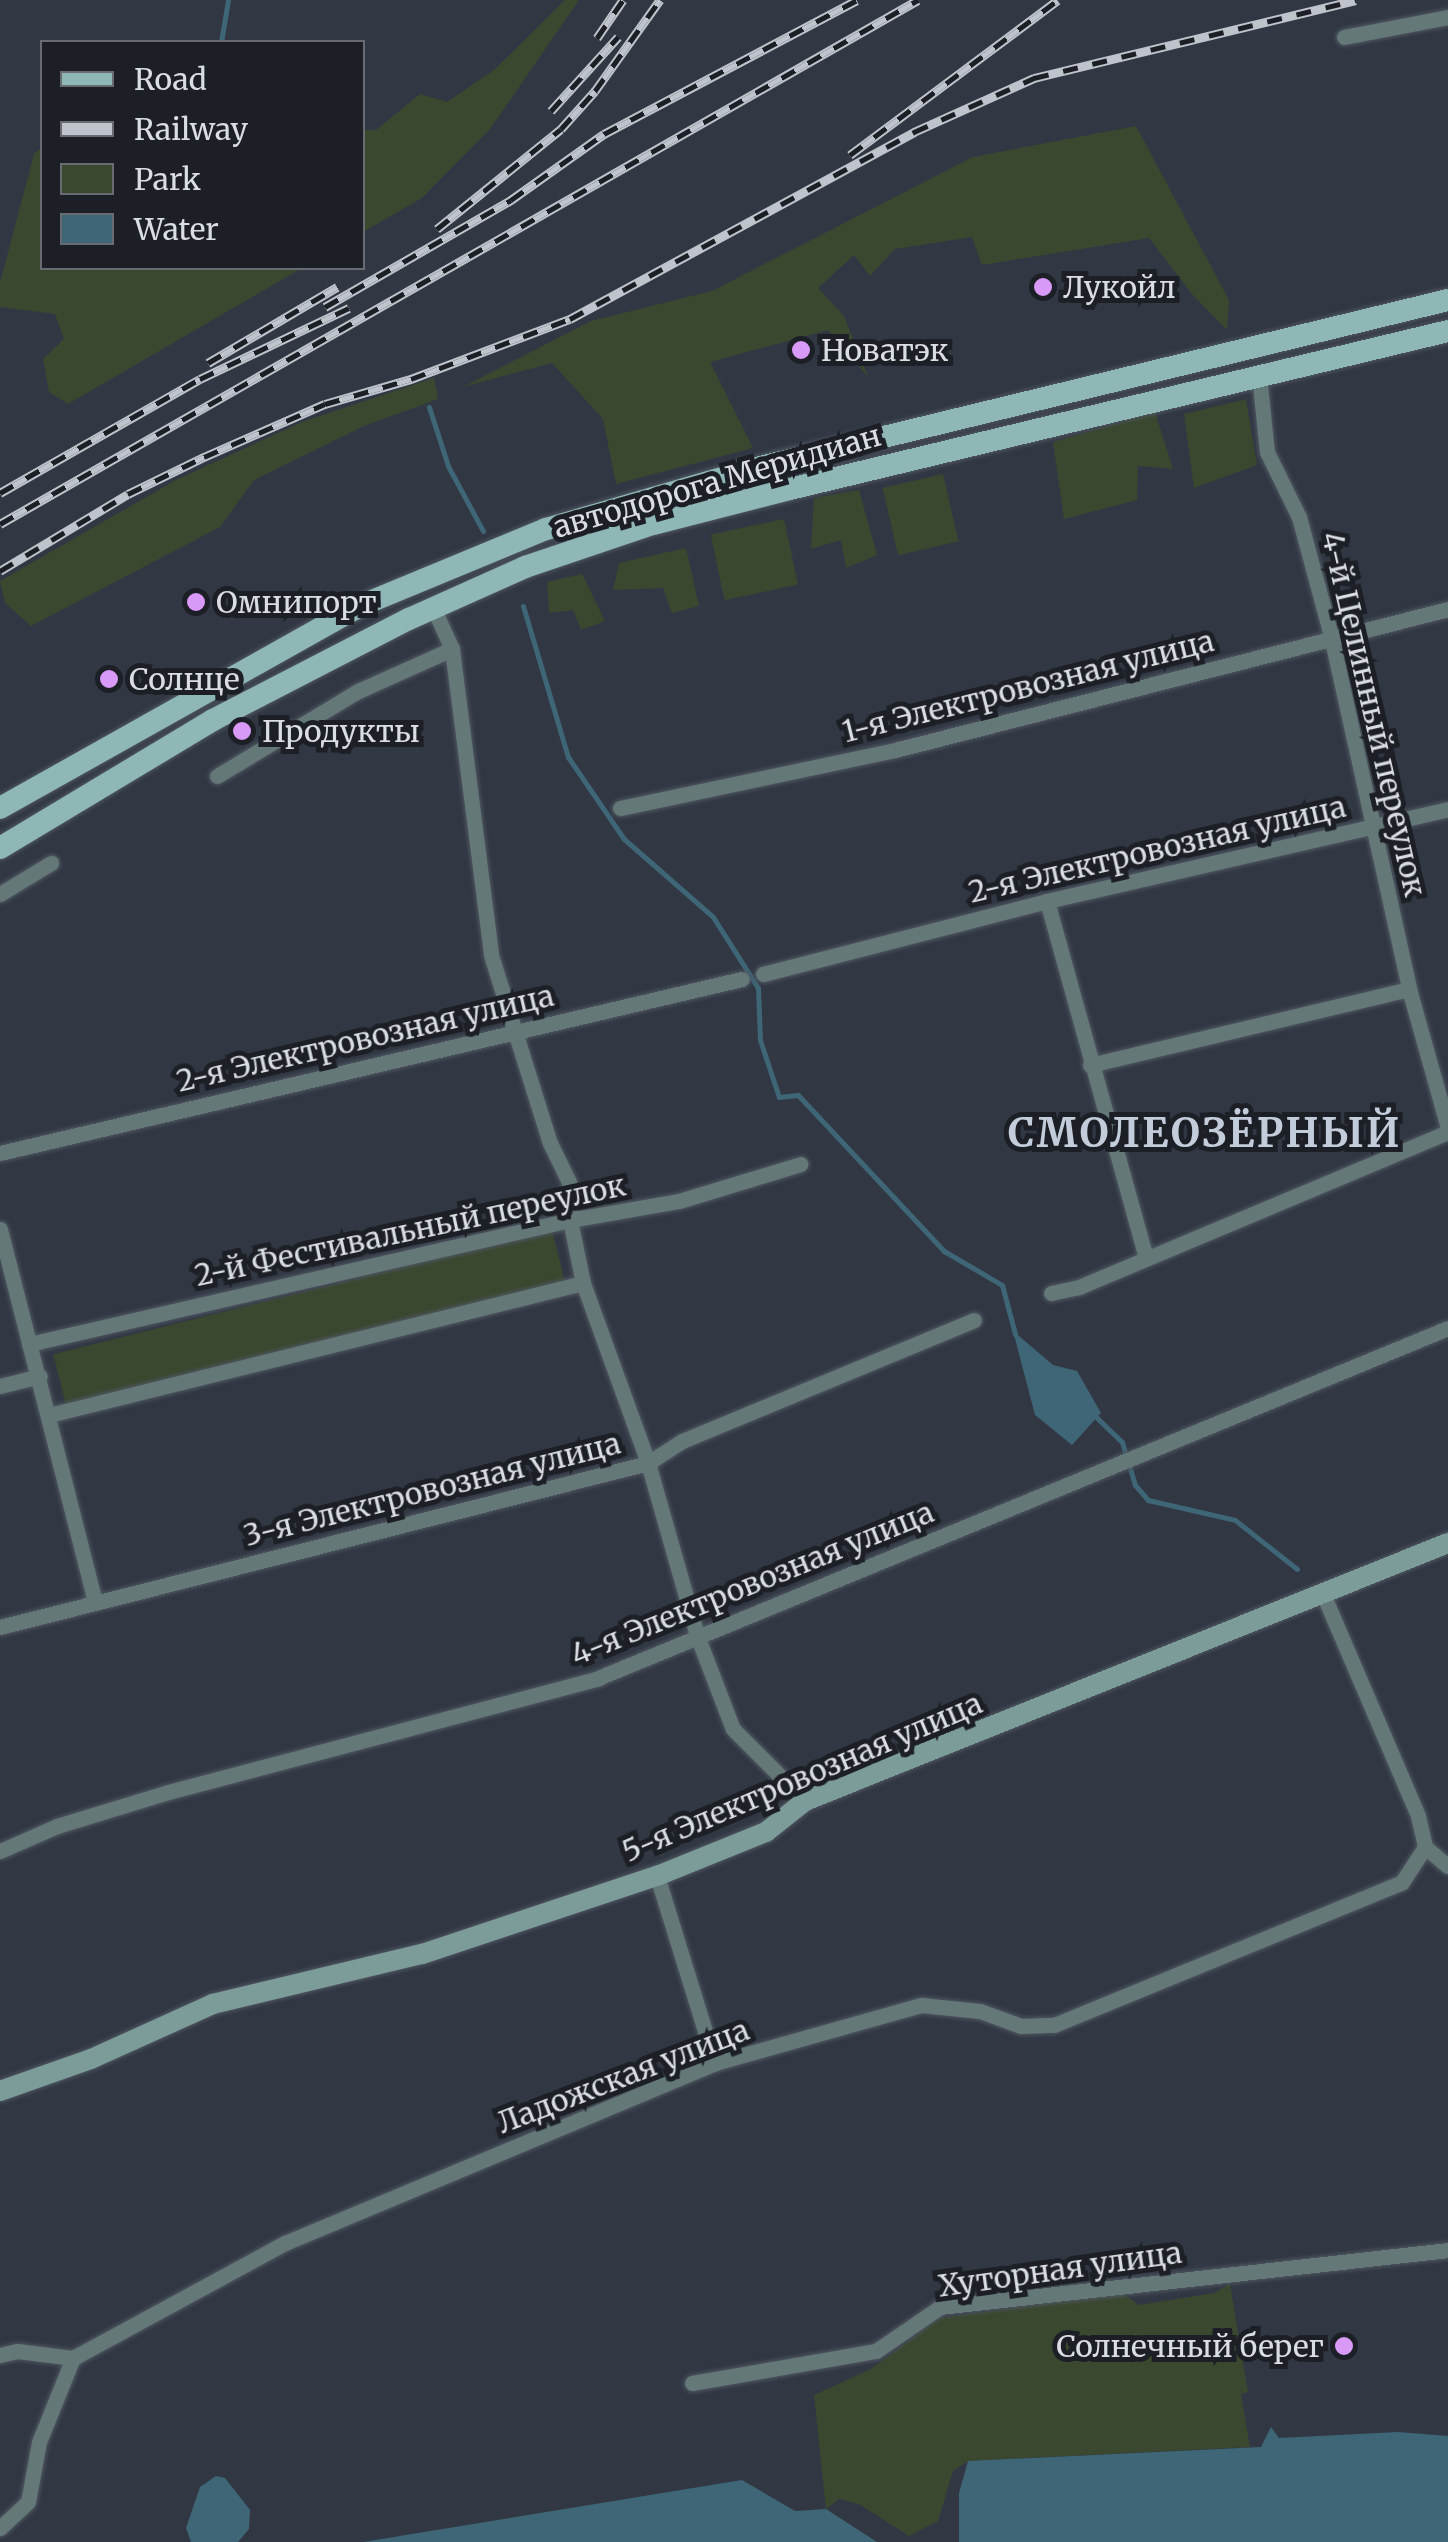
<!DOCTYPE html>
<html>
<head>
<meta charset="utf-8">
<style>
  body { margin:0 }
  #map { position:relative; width:1448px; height:2542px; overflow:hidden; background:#313844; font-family:Merriweather,serif }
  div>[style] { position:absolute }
  .green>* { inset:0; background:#3a482f; transform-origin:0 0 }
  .water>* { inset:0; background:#3e6676 }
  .stream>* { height:5px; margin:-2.5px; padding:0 2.5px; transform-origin:2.5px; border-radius:2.5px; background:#3e6676 }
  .roads { filter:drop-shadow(0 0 2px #4f5661) drop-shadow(0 0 2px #4f5661) }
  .street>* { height:15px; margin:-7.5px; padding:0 7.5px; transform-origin:7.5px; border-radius:7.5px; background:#647877 }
  .secondary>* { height:20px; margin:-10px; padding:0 10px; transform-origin:10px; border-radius:10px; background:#7c9c9a }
  .primary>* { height:22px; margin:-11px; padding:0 11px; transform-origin:11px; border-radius:11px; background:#8eb7b5 }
  .rail>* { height:9px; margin-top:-4.5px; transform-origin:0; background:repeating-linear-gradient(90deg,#1c1f25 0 15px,#bfc4cc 0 30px); box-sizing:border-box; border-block:2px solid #bfc4cc }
  .dots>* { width:28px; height:28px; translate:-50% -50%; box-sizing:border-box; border:5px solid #1c1f25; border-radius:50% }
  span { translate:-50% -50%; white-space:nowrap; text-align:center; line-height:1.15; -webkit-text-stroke:10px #1c1f25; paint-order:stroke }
  .poi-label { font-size:30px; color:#d9dee5 }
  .left { translate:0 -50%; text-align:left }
  .right { translate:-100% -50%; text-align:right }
  .street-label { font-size:30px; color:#d9dee5 }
  .district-label { font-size:40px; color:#c3ccdb; font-weight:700; letter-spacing:2.5px }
  .legend { position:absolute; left:40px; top:40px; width:325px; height:230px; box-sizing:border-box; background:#1c1f25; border:2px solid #686b72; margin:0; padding:12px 18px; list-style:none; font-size:30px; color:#d9dee5 }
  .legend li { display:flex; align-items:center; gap:20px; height:50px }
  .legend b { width:50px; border:2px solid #686b72 }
</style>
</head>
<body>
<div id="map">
  <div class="green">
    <i style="clip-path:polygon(565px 0,579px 0,490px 129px,422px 198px,363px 232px,363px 130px,376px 130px,420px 94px,447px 102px,494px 70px)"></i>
    <i style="clip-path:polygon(1136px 126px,1229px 300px,1227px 330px,1192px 294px,1149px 238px,982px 265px,972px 237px,895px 249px,870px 276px,854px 255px,818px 288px,844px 316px,868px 377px,828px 330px,710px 362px,753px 448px,616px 484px,603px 419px,552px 363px,463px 387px,591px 321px,712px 291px,973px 157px)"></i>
    <i style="clip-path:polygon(42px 147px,42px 268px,302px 268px,68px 404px,49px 392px,43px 359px,64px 339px,55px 314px,0 307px,0 283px,34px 154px)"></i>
    <i style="clip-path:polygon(434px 378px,438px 399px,364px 426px,254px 480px,220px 527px,31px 626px,5px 603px,0 581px,176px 480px,302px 422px)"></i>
    <i style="clip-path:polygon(1246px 399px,1257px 465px,1194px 488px,1184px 414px)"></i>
    <i style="clip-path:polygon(1155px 412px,1173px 469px,1138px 466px,1137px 500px,1064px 519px,1053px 442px)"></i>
    <i style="left:943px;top:474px;width:69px;height:62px;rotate:77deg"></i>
    <i style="clip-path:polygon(859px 490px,877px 555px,846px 568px,841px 540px,811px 549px,814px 498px)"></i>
    <i style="left:784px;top:519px;width:67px;height:75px;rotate:78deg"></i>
    <i style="clip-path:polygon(686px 548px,699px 606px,672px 613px,663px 588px,613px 590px,619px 563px)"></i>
    <i style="clip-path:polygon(582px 574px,605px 621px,581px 630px,573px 610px,549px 613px,547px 582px)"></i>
    <i style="left:552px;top:1230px;width:53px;height:514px;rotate:76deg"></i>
    <i style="clip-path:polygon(1230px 2284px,1248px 2392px,1241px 2394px,1250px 2447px,968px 2461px,953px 2471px,938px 2521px,909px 2536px,859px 2504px,839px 2499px,826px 2509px,814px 2395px,871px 2369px,939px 2318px,1123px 2293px,1139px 2305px,1214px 2293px)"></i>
  </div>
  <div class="water">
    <i style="clip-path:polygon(1013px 1331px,1053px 1365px,1077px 1371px,1101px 1413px,1072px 1445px,1035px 1415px)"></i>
    <i style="clip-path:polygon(1271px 2427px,1279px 2438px,1398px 2432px,1448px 2436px,1448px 2542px,959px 2542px,959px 2493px,968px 2461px,1261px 2447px)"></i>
    <i style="clip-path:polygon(216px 2476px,225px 2478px,250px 2510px,249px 2529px,238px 2542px,191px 2542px,186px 2528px,200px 2487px)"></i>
    <i style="clip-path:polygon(742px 2480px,795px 2511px,826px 2509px,877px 2542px,363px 2542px)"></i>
  </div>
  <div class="stream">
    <i style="left:221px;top:42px;width:43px;rotate:-80.5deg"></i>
    <i style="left:429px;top:407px;width:62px;rotate:72.1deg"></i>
    <i style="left:448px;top:466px;width:74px;rotate:61.7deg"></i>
    <i style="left:523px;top:606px;width:158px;rotate:73.4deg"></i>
    <i style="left:568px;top:757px;width:99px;rotate:55.7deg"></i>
    <i style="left:624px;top:839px;width:118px;rotate:41.2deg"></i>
    <i style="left:713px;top:917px;width:84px;rotate:57.6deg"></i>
    <i style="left:758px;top:988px;width:52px;rotate:87.8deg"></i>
    <i style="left:760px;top:1040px;width:60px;rotate:71.6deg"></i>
    <i style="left:779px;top:1097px;width:19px;rotate:-6deg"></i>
    <i style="left:798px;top:1095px;width:214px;rotate:46.9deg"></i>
    <i style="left:944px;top:1251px;width:67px;rotate:30.4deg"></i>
    <i style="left:1002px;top:1285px;width:51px;rotate:75.1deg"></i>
    <i style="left:1094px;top:1415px;width:39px;rotate:44deg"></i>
    <i style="left:1122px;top:1442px;width:45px;rotate:73.2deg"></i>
    <i style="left:1135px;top:1485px;width:20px;rotate:49deg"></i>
    <i style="left:1148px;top:1500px;width:89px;rotate:12.9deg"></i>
    <i style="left:1235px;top:1520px;width:79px;rotate:38.3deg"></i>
  </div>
  <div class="roads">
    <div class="street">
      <i style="left:1344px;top:37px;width:106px;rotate:-10.9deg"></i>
      <i style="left:1259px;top:375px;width:77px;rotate:84.1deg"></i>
      <i style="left:1267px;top:452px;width:72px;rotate:63.8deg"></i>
      <i style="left:1299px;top:517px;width:123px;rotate:74.9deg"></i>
      <i style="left:1331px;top:636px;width:362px;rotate:77.5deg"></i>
      <i style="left:1409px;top:989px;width:144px;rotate:74.3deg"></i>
      <i style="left:433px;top:607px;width:46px;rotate:65.7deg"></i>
      <i style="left:452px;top:649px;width:308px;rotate:82.7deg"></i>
      <i style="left:491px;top:955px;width:197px;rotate:72.6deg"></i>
      <i style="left:550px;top:1143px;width:43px;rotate:64deg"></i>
      <i style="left:569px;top:1182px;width:38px;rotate:88deg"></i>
      <i style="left:570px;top:1220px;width:64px;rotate:78.3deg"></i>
      <i style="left:583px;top:1283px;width:191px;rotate:70.1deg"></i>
      <i style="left:648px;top:1463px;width:182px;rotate:74.1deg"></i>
      <i style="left:698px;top:1638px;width:97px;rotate:69deg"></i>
      <i style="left:733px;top:1729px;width:102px;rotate:45deg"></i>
      <i style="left:217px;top:776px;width:165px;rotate:-31.1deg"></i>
      <i style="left:358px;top:691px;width:103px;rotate:-24.1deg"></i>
      <i style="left:620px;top:808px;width:281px;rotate:-11.9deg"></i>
      <i style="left:895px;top:750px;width:571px;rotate:-14.3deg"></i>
      <i style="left:0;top:894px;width:60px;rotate:-31.3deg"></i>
      <i style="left:1047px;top:901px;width:371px;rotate:74.5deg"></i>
      <i style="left:763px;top:974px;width:293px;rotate:-14.4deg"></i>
      <i style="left:1047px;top:901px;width:411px;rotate:-12.9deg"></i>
      <i style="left:1090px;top:1065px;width:328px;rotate:-13.4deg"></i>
      <i style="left:0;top:1153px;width:762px;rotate:-13.2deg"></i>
      <i style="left:0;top:1229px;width:386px;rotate:75.7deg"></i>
      <i style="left:1051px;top:1293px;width:29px;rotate:-12deg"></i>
      <i style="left:1079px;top:1287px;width:400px;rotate:-22.8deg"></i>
      <i style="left:29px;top:1344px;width:555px;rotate:-12.91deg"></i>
      <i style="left:570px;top:1220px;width:111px;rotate:-9.9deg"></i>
      <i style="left:679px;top:1201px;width:127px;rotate:-16.9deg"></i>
      <i style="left:0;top:1386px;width:41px;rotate:-14deg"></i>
      <i style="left:49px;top:1415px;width:550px;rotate:-13.88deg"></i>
      <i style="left:1323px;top:1594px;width:241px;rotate:66.8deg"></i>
      <i style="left:1418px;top:1816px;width:32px;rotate:77deg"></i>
      <i style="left:1425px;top:1847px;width:30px;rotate:40deg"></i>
      <i style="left:0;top:1627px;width:668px;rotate:-14.2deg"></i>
      <i style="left:648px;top:1463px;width:40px;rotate:-32.9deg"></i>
      <i style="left:682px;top:1441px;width:316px;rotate:-22.5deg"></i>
      <i style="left:0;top:1851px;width:62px;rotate:-23.7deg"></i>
      <i style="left:57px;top:1826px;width:116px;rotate:-17deg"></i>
      <i style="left:168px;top:1792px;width:445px;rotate:-14.8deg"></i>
      <i style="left:598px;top:1678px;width:919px;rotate:-22.38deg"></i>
      <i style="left:657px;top:1876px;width:196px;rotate:72.8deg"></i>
      <i style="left:0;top:2355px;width:17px;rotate:-13deg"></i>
      <i style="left:17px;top:2351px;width:56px;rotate:7.1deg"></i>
      <i style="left:692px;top:2383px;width:187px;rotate:-9.9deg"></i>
      <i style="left:876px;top:2351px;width:78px;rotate:-34.5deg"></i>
      <i style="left:940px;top:2307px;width:511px;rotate:-6.4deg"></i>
      <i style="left:0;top:2528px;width:38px;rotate:-43deg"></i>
      <i style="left:28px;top:2502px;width:61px;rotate:-79.6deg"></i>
      <i style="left:39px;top:2442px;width:91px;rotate:-68deg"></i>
      <i style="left:73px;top:2358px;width:241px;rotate:-28.5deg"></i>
      <i style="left:285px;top:2243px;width:466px;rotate:-22.7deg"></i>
      <i style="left:715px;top:2063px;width:214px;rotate:-15.7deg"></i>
      <i style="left:921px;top:2005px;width:59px;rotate:5.8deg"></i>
      <i style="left:980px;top:2011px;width:44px;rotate:20.1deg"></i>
      <i style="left:1021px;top:2026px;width:33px;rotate:-2deg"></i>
      <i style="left:1054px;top:2025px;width:376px;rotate:-22.3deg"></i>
      <i style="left:1402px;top:1882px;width:42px;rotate:-56.7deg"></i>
    </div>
    <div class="secondary">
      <i style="left:0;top:2091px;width:96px;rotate:-19.4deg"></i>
      <i style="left:91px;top:2059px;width:134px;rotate:-24.3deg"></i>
      <i style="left:213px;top:2004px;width:215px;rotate:-13.5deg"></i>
      <i style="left:422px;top:1954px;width:248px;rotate:-18.4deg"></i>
      <i style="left:657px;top:1876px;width:118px;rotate:-22deg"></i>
      <i style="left:766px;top:1832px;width:50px;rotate:-38.5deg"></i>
      <i style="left:805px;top:1801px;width:693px;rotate:-21.86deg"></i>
    </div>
    <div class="primary">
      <i style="left:0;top:808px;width:413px;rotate:-29.3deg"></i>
      <i style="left:360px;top:606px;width:201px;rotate:-22.5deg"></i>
      <i style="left:546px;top:529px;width:215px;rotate:-16.2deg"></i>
      <i style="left:752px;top:469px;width:716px;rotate:-13.65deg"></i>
      <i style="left:0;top:848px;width:249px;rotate:-31deg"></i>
      <i style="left:213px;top:720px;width:220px;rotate:-27.3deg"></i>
      <i style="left:409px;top:619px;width:127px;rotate:-24.1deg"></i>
      <i style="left:525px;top:567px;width:135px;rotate:-18.6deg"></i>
      <i style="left:653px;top:524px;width:141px;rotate:-14.3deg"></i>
      <i style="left:790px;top:489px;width:677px;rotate:-13.5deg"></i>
    </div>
  </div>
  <div class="rail">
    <i style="left:597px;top:38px;width:46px;rotate:-55.6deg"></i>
    <i style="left:551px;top:111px;width:100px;rotate:-47.8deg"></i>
    <i style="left:850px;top:155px;width:259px;rotate:-36.7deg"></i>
    <i style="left:437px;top:229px;width:159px;rotate:-38.9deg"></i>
    <i style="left:561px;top:129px;width:51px;rotate:-48.2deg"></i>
    <i style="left:595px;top:91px;width:112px;rotate:-54.5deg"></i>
    <i style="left:325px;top:307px;width:215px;rotate:-29.9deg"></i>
    <i style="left:511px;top:200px;width:114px;rotate:-35.4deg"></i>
    <i style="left:604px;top:134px;width:286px;rotate:-27.9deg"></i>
    <i style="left:208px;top:363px;width:150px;rotate:-30.5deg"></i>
    <i style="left:0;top:493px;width:230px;rotate:-29.7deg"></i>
    <i style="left:200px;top:379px;width:165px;rotate:-25.5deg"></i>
    <i style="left:0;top:524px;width:1057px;rotate:-29.72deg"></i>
    <i style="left:0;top:571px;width:149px;rotate:-31deg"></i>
    <i style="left:128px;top:494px;width:85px;rotate:-26deg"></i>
    <i style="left:204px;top:457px;width:132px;rotate:-23.7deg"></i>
    <i style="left:325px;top:404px;width:90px;rotate:-16.2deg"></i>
    <i style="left:411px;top:379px;width:170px;rotate:-20.7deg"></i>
    <i style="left:570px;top:319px;width:392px;rotate:-28.5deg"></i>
    <i style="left:914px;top:132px;width:132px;rotate:-24.2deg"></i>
    <i style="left:1034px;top:78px;width:331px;rotate:-13.6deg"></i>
  </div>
  <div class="dots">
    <i style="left:1043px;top:287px;background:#d99af7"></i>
    <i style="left:801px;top:350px;background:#d99af7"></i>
    <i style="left:196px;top:602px;background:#d99af7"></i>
    <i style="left:109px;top:679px;background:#d99af7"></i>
    <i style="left:242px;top:731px;background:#d99af7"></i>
    <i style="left:1344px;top:2346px;background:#d99af7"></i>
  </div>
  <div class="poi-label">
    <span class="left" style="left:1063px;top:287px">Лукойл</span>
    <span class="left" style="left:821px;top:350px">Новатэк</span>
    <span class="left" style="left:216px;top:602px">Омнипорт</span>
    <span class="left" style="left:129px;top:679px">Солнце</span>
    <span class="left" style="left:262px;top:731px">Продукты</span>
    <span class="right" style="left:1324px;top:2346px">Солнечный берег</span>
  </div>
  <div class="street-label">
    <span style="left:717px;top:481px;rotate:-16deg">автодорога Меридиан</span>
    <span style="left:1028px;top:686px;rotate:-14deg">1-я Электровозная улица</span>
    <span style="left:1374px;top:714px;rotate:77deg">4-й Целинный переулок</span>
    <span style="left:1157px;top:849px;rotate:-13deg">2-я Электровозная улица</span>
    <span style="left:365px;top:1038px;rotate:-13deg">2-я Электровозная улица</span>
    <span style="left:410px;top:1230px;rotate:-12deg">2-й Фестивальный переулок</span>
    <span style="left:432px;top:1489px;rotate:-14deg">3-я Электровозная улица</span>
    <span style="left:752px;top:1583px;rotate:-22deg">4-я Электровозная улица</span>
    <span style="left:802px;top:1777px;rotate:-23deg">5-я Электровозная улица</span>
    <span style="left:623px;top:2076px;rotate:-21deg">Ладожская улица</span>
    <span style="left:1060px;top:2269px;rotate:-8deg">Хуторная улица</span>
  </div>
  <div class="district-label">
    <span style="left:1205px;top:1133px">СМОЛЕОЗЁРНЫЙ</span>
  </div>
  <ul class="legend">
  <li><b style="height:12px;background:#8eb7b5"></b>Road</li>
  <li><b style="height:12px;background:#bfc4cc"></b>Railway</li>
  <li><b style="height:28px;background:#3a482f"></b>Park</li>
  <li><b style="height:28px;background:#3e6676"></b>Water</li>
  </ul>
</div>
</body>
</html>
